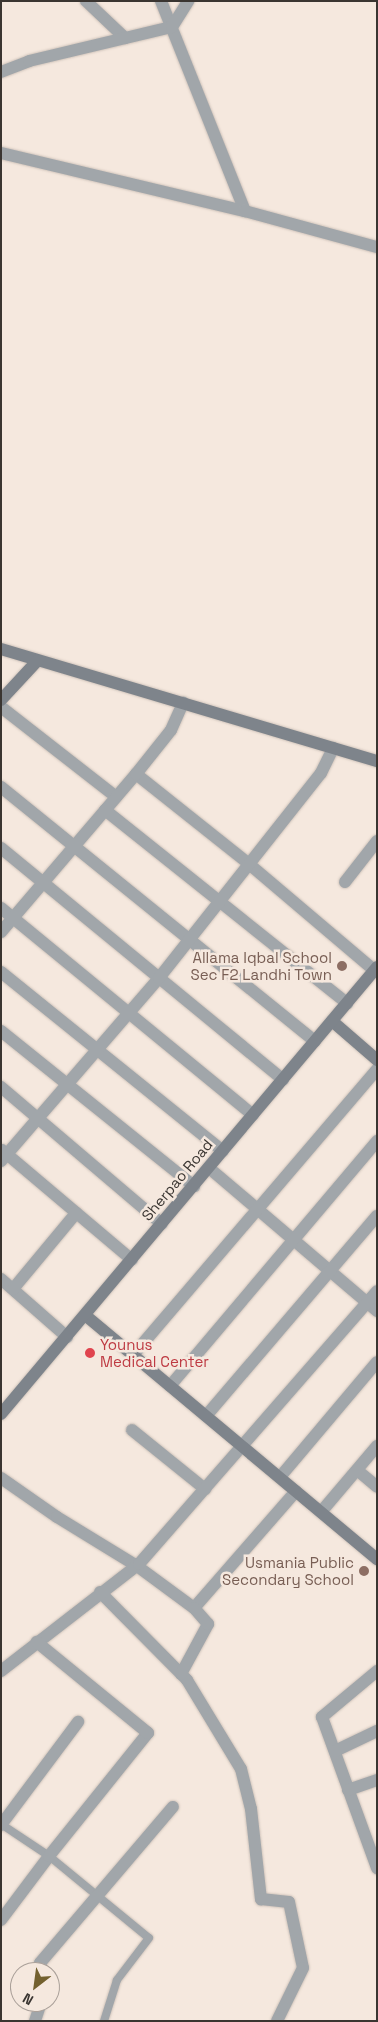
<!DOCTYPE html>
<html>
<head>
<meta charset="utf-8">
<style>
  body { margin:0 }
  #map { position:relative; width:378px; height:2022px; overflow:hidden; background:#f5e8de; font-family:"Space Grotesk",sans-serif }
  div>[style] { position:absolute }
  .roads { filter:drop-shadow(0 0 1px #d0c4bb) drop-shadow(0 0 1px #d0c4bb) }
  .lane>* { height:8px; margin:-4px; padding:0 4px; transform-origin:4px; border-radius:4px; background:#a1a6aa }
  .street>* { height:12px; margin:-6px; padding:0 6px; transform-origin:6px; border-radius:6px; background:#a1a6aa }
  .secondary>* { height:12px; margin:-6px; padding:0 6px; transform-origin:6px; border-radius:6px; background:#7e848b }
  .dots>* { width:14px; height:14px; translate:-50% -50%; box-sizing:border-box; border:2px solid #f5e8de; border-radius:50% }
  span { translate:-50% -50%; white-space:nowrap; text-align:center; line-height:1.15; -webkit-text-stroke:5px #f5e8de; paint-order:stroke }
  .education-label { font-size:15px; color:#785e54 }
  .right { translate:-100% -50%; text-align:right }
  .street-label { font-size:15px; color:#3a3531 }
  .health-label { font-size:15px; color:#be3a42 }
  .left { translate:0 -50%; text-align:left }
  .frame { position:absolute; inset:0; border:2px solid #3a3531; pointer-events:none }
  .north { position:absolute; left:10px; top:1962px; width:50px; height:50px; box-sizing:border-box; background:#f5e8de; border:1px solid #aaa099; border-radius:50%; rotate:210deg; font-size:14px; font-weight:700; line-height:20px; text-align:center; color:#3a3531 }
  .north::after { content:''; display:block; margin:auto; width:18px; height:22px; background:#73602e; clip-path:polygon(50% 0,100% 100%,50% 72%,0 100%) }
</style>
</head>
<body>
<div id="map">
  <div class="roads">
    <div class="lane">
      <i style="left:1px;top:1824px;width:58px;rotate:33.7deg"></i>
      <i style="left:49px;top:1856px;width:129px;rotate:39.4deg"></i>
      <i style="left:149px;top:1938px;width:53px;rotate:127.3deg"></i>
      <i style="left:117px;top:1980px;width:43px;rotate:107.6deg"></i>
    </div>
    <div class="street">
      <i style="left:86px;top:1px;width:54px;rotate:43.5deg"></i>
      <i style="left:161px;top:1px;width:226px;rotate:68.2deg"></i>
      <i style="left:1px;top:72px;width:30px;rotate:-21deg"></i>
      <i style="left:29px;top:61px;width:147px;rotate:-13.4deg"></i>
      <i style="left:172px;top:27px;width:31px;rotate:-58deg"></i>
      <i style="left:1px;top:153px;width:251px;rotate:13.4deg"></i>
      <i style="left:245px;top:211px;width:137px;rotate:15.3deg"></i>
      <i style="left:1px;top:707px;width:146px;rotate:38deg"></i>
      <i style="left:136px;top:774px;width:144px;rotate:38.5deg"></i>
      <i style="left:249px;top:864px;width:164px;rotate:40.3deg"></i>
      <i style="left:1px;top:787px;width:404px;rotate:39deg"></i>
      <i style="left:105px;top:810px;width:310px;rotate:38.6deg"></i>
      <i style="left:1px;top:848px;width:365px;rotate:39.4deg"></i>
      <i style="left:345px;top:882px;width:52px;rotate:-52deg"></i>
      <i style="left:1px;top:908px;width:326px;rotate:39.4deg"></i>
      <i style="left:1px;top:932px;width:208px;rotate:-49.5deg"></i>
      <i style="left:136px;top:774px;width:56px;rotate:-51.5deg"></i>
      <i style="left:171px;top:730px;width:30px;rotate:-66deg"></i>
      <i style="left:1px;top:972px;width:285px;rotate:38.9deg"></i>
      <i style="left:1px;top:1031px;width:248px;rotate:38.8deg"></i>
      <i style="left:1px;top:1087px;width:211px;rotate:40.4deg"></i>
      <i style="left:2px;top:1150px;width:170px;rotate:40.2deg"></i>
      <i style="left:1px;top:1161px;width:242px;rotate:-49.2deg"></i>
      <i style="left:159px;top:978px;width:261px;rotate:-51.7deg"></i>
      <i style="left:321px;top:773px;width:28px;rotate:-64deg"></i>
      <i style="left:209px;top:1168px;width:221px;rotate:40.4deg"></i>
      <i style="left:1px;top:1279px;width:88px;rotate:41.3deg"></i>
      <i style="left:13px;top:1289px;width:99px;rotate:-50.3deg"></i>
      <i style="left:133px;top:1355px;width:376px;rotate:-49.5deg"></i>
      <i style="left:170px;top:1386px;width:321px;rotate:-49.8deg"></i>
      <i style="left:206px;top:1416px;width:263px;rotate:-49.5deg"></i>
      <i style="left:132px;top:1430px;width:94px;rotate:38.9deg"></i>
      <i style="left:357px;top:1470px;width:26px;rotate:40deg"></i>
      <i style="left:280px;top:1477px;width:150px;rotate:-49.9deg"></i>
      <i style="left:1px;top:1478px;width:68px;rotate:34.9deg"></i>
      <i style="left:57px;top:1517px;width:94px;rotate:31.5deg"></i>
      <i style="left:137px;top:1566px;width:71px;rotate:36.4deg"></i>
      <i style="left:194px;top:1608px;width:155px;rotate:-48.9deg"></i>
      <i style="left:321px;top:1512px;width:87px;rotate:-49.7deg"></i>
      <i style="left:100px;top:1592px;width:124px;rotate:45.3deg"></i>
      <i style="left:187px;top:1680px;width:104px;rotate:58.8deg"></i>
      <i style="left:241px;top:1769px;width:41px;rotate:76deg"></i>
      <i style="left:251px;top:1809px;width:91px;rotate:83.7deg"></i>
      <i style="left:261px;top:1899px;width:28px;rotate:6deg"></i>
      <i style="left:289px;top:1902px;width:67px;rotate:78deg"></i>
      <i style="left:303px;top:1968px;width:59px;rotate:116.1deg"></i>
      <i style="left:1px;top:1671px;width:175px;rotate:-37.8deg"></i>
      <i style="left:139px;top:1564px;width:362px;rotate:-48.9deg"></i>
      <i style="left:377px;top:1671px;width:72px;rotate:140.1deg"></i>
      <i style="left:322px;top:1717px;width:161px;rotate:70deg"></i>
      <i style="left:181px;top:1674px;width:57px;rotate:-61.6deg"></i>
      <i style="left:208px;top:1624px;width:21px;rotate:-131deg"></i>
      <i style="left:335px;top:1751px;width:47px;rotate:-25.5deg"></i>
      <i style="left:348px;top:1790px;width:31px;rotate:-19deg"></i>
      <i style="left:1px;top:1825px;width:129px;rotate:-53.2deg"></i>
      <i style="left:1px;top:1920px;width:80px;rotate:-53.1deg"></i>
      <i style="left:49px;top:1856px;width:158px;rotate:-51.2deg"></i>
      <i style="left:148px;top:1733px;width:144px;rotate:-140.7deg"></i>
      <i style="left:41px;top:1972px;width:9px;rotate:-96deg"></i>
      <i style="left:40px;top:1963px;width:205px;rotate:-49.6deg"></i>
      <i style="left:35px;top:2021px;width:20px;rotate:-72deg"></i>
    </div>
    <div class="secondary">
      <i style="left:1px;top:649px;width:392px;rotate:16.6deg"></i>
      <i style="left:1px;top:700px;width:54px;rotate:-47.2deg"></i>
      <i style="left:332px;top:1021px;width:60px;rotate:40.9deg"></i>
      <i style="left:85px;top:1315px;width:381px;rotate:39.9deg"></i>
      <i style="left:1px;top:1414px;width:584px;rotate:-49.93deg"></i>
    </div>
  </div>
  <div class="dots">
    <i style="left:342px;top:966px;background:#8d6e63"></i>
    <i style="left:90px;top:1353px;background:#e0444e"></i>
    <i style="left:364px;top:1571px;background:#8d6e63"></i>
  </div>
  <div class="education-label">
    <span class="right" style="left:332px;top:966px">Allama Iqbal School<br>Sec F2 Landhi Town</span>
    <span class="right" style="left:354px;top:1571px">Usmania Public<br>Secondary School</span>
  </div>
  <div class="street-label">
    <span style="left:177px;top:1180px;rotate:-50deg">Sherpao Road</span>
  </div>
  <div class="health-label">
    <span class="left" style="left:100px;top:1353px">Younus<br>Medical Center</span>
  </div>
  <div class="frame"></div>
  <div class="north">N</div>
</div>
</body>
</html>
